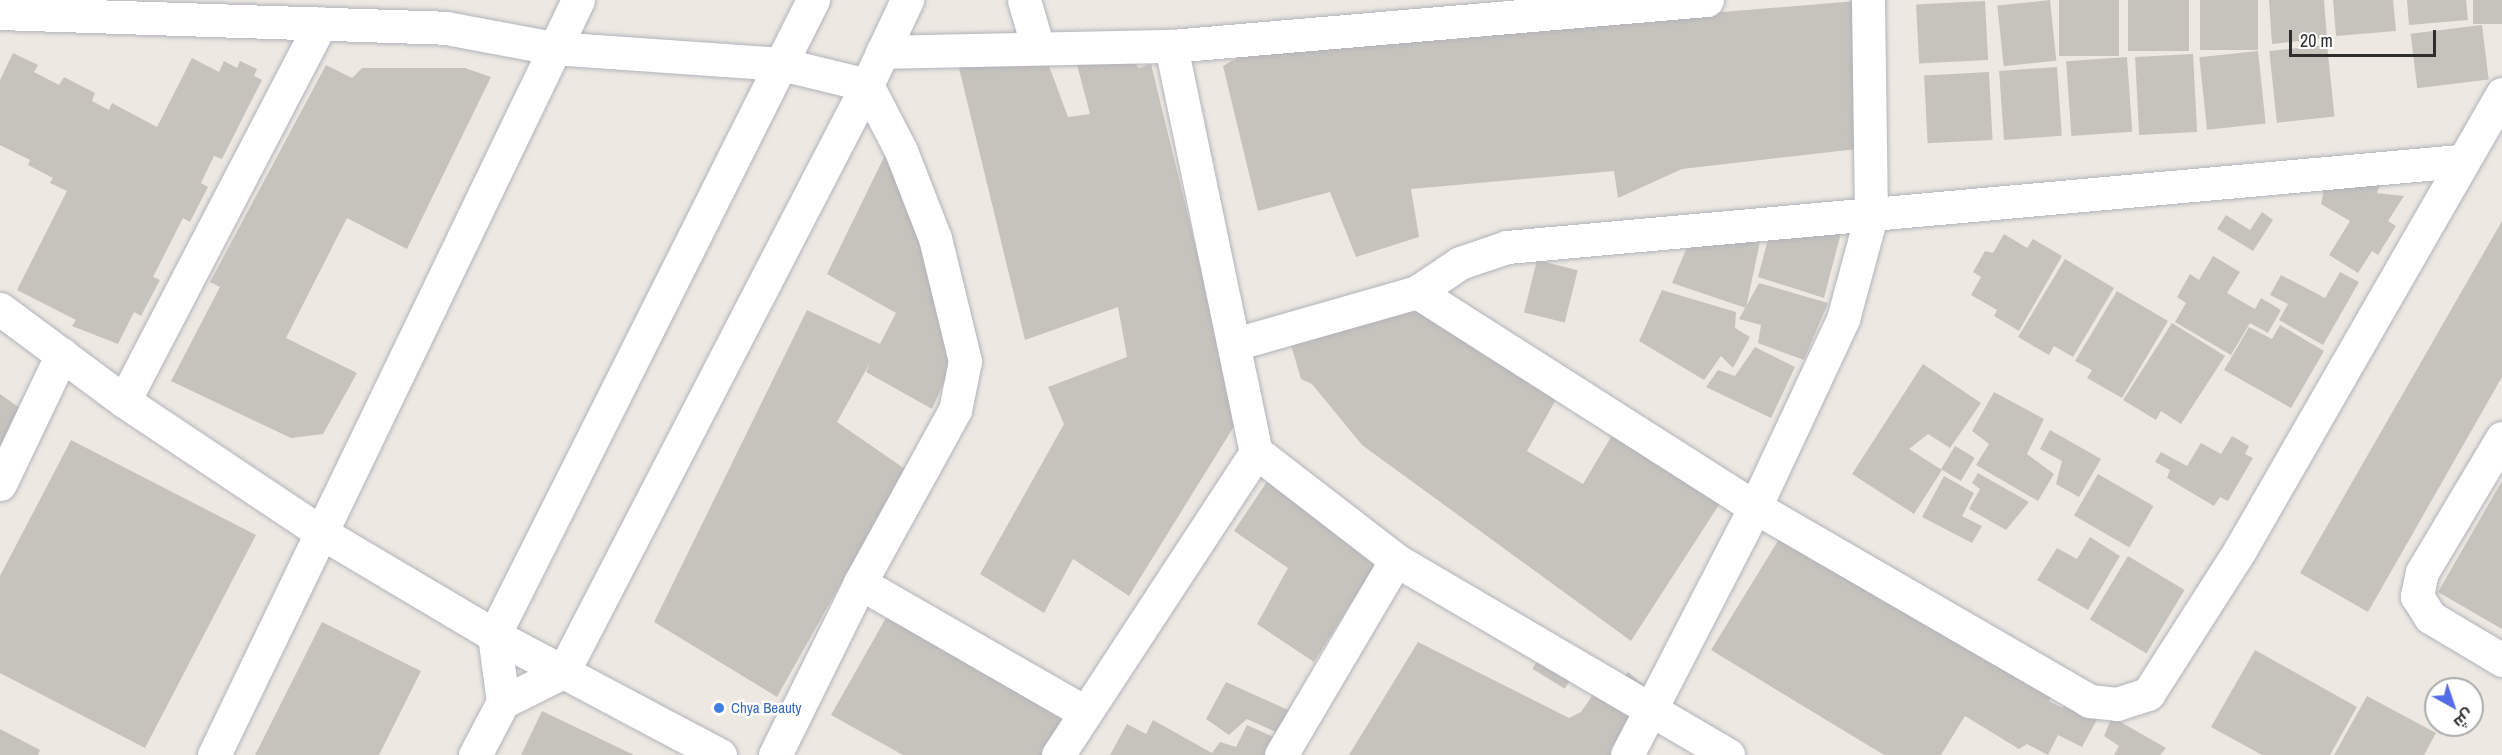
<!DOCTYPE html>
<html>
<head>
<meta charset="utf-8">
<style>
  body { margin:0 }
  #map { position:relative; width:2502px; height:755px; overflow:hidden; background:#ede9e2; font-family:"Archivo Narrow",Cairo,sans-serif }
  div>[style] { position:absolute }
  .building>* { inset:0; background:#c6c3bd; transform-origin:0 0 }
  .roads { filter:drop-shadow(0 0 2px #b2b3bc) drop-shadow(0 0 2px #b2b3bc) }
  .minor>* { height:33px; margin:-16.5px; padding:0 16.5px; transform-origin:16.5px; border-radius:16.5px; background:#fff }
  .dots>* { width:16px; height:16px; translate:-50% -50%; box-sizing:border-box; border:3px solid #fff; border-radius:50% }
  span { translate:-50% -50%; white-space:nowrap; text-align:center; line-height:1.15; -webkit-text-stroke:5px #fff; paint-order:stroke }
  .shop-label { font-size:15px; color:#366cbe }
  .left { translate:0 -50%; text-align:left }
  .north { position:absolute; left:2424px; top:677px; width:60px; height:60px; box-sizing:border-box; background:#fff; border:2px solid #ababab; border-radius:50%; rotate:140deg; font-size:16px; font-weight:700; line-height:24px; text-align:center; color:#2e2e2e }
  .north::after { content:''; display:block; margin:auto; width:21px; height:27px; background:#546ce8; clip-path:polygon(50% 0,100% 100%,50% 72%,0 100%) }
  .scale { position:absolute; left:2289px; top:30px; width:147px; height:27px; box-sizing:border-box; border:3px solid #2e2e2e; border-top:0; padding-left:8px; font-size:18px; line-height:21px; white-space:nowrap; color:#2e2e2e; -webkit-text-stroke:4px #fff; paint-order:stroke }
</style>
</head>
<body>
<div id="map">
  <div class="building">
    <i style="left:2050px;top:0;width:61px;height:53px;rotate:84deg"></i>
    <i style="left:2059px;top:0;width:60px;height:56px"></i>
    <i style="left:2128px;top:0;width:61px;height:51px"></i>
    <i style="left:2200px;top:0;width:58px;height:50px"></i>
    <i style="clip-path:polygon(2269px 0,2324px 0,2327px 38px,2272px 44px)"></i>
    <i style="clip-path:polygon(2333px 0,2393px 0,2396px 31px,2336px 36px)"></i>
    <i style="clip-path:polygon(2407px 0,2466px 0,2468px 20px,2409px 25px)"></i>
    <i style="left:2473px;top:0;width:29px;height:24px"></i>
    <i style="clip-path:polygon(1857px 1px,1857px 149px,1682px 169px,1618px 198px,1614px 171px,1411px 189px,1419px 237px,1356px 257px,1330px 192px,1258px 211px,1223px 66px,1251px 50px)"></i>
    <i style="left:1985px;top:1px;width:59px;height:69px;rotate:87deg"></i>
    <i style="left:2482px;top:25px;width:55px;height:72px;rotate:83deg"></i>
    <i style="left:2327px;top:45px;width:72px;height:58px;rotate:84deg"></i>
    <i style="left:2258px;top:51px;width:73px;height:59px;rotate:84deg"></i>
    <i style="clip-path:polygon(13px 53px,38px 65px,34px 72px,59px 85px,64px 77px,95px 93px,92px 101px,109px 110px,112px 103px,157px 127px,192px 58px,219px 72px,224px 61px,237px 68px,240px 61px,257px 69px,254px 76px,262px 80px,222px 159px,214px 156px,201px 183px,208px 187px,190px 222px,183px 218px,153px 277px,160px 280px,141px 316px,134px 312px,118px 344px,72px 326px,76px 320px,17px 290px,67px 191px,50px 183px,53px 178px,28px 165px,30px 160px,0 145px,0 80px)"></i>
    <i style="clip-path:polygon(1124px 53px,1139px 68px,1151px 64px,1238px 420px,1129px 596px,1073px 559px,1044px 613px,980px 574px,1064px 424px,1048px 387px,1127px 357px,1118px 307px,1025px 340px,958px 64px,1049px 66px,1068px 117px,1090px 114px,1076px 61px)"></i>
    <i style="left:2193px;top:54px;width:78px;height:58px;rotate:87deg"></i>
    <i style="left:2127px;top:57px;width:75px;height:61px;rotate:86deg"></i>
    <i style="clip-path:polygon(326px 65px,352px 78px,362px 68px,465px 68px,491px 77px,407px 249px,347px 218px,286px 338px,357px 373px,323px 434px,291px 438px,171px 381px,220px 287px,210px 282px)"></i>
    <i style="left:2057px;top:67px;width:69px;height:58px;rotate:86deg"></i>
    <i style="left:1989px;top:72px;width:68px;height:65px;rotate:87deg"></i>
    <i style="clip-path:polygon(886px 153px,970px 324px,932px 409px,866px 372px,871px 361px,837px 422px,905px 469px,777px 697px,654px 622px,807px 310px,880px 344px,896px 313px,827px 274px)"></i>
    <i style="clip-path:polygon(2382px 179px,2377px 193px,2404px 196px,2388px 221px,2396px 226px,2378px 255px,2372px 251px,2358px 273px,2329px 255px,2350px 221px,2321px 204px,2324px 189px)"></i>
    <i style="clip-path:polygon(2262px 212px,2273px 220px,2253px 251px,2217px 229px,2226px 215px,2250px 230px)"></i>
    <i style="clip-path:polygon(2502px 221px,2502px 377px,2368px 612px,2300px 573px)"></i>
    <i style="clip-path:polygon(1842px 229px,1824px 298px,1758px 277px,1770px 232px)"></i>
    <i style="clip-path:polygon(2004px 234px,2027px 248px,2033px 239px,2062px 256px,2019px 331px,1994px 316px,1997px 310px,1971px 295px,1981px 277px,1973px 272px,1985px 251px,1993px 253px)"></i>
    <i style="clip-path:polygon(1761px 237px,1746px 308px,1672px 283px,1690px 240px)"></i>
    <i style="clip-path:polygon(2213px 256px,2240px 272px,2227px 293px,2255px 309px,2261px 298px,2281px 310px,2268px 333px,2250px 323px,2231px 355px,2175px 322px,2186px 303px,2177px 297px,2190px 274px,2199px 280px)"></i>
    <i style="clip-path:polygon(2065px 259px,2114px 288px,2073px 357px,2054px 346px,2049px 355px,2018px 337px)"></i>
    <i style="left:1537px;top:260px;width:42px;height:54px;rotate:14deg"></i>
    <i style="clip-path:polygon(2340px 272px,2359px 282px,2323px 345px,2279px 320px,2288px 304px,2270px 295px,2281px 275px,2325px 298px)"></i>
    <i style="clip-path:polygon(1759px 283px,1828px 303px,1804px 360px,1758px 343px,1761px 325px,1739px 319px)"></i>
    <i style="clip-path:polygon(1662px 290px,1736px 312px,1735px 328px,1750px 337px,1733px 368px,1721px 356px,1704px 380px,1639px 341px)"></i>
    <i style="clip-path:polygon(2117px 291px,2168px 321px,2122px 398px,2087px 378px,2092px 370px,2075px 361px)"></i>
    <i style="clip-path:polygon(1453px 298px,1562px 389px,1527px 451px,1583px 484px,1620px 422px,1726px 494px,1631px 641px,1362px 445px,1312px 384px,1301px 379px,1291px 345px)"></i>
    <i style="clip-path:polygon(2172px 323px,2225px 356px,2181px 424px,2161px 411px,2156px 420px,2123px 400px)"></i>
    <i style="clip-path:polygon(2280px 325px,2324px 351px,2291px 408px,2224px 370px,2249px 327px,2272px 339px)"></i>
    <i style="clip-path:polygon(1755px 347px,1795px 367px,1771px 418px,1706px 387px,1718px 370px,1735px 376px)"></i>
    <i style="clip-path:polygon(1923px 364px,1981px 403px,1950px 448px,1928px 434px,1909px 449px,1942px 470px,1914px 514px,1852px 474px)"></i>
    <i style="clip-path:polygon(1994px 392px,2044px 419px,2027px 454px,2054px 474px,2038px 501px,1976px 465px,1989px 444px,1972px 431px)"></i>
    <i style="clip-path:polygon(0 394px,27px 413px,0 468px)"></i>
    <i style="clip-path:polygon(2050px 430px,2101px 459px,2079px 497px,2056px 484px,2062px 461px,2040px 449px)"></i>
    <i style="clip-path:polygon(2232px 436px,2249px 446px,2245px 454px,2253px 458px,2228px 501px,2220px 497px,2214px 506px,2167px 478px,2170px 470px,2155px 462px,2161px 452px,2187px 466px,2201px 443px,2221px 454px)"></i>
    <i style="clip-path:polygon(71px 440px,256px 535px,145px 748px,0 673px,0 576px)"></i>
    <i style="left:1955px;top:446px;width:23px;height:27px;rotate:31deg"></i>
    <i style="clip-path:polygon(1978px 473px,2029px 502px,2006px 530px,1969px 509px,1980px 489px,1972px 483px)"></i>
    <i style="left:2098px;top:474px;width:64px;height:48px;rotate:30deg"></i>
    <i style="clip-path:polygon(1944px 476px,1974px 493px,1962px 516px,1982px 526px,1972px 543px,1922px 517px)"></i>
    <i style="clip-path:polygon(1270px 477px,1387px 546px,1314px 662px,1257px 624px,1288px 568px,1234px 531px)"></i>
    <i style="clip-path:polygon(2502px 481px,2502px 629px,2438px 592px)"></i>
    <i style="clip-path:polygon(1795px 513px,2064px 677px,2049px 701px,2063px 708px,2073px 689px,2100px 714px,2082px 747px,2058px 735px,2048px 755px,2027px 744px,2019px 749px,1965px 716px,1941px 755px,1884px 755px,1711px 650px)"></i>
    <i style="clip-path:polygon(2090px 537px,2120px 556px,2088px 610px,2037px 580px,2057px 548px,2077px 559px)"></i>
    <i style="left:2128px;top:556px;width:66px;height:74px;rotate:31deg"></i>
    <i style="clip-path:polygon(900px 593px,1083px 694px,1049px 755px,903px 755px,831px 715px)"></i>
    <i style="clip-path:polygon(322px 622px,421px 671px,379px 755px,255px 755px)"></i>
    <i style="clip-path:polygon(1418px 642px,1569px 718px,1581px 712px,1603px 680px,1618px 689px,1628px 672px,1653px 693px,1617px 755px,1349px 755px)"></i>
    <i style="left:1544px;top:650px;width:38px;height:22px;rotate:32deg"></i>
    <i style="clip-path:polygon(2255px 650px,2357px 707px,2330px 755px,2262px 755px,2211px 727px)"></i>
    <i style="clip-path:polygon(1226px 682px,1297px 714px,1285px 736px,1247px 719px,1229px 735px,1206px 719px)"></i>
    <i style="clip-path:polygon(2367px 696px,2436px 733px,2424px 755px,2334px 755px)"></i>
    <i style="clip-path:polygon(542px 711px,634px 755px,521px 755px)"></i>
    <i style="clip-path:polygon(2112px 717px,2166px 748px,2160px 755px,2114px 755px,2119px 746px,2104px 736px)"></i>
    <i style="clip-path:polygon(1153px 720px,1212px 753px,1220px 742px,1236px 747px,1247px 725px,1278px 739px,1269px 755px,1110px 755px,1127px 724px,1146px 734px)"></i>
    <i style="clip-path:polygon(0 729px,40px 750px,38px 755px,0 755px)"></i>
  </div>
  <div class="roads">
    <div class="minor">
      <i style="left:1024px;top:0;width:50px;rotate:73.7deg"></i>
      <i style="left:0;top:13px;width:446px;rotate:1.9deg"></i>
      <i style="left:446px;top:28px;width:109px;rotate:10.6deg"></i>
      <i style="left:553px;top:48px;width:229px;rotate:4deg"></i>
      <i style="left:781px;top:64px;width:89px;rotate:13.7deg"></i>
      <i style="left:867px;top:85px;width:74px;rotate:62.7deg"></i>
      <i style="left:901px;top:151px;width:93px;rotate:68.7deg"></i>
      <i style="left:935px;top:238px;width:127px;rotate:76.3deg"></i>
      <i style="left:965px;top:361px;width:50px;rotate:101.5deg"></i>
      <i style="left:955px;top:410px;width:197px;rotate:118.8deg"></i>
      <i style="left:860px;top:583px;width:192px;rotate:116.3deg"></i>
      <i style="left:1171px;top:46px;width:415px;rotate:78.2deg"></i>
      <i style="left:1256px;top:452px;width:177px;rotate:37.6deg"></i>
      <i style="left:1396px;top:560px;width:385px;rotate:30.4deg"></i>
      <i style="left:882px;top:52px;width:289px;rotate:-1.2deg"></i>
      <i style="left:1171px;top:46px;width:538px;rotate:-4.91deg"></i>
      <i style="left:1417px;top:292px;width:401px;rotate:32.5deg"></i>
      <i style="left:1755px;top:507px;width:386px;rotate:30.1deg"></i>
      <i style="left:2089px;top:701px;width:28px;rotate:6deg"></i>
      <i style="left:2117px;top:704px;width:33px;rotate:-18deg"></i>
      <i style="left:2148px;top:694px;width:171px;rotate:-57.4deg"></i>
      <i style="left:2240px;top:550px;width:526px;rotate:-60.12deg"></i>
      <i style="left:0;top:309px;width:154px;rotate:36.6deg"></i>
      <i style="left:124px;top:401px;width:238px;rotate:33.7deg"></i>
      <i style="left:322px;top:533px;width:200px;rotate:30.7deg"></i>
      <i style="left:494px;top:635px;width:256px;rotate:28deg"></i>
      <i style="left:1235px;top:344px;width:189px;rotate:-15.9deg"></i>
      <i style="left:1417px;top:292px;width:52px;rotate:-34deg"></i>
      <i style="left:1460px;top:263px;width:50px;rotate:-18.8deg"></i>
      <i style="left:1507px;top:247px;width:957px;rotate:-5.16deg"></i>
      <i style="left:124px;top:401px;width:426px;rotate:-62.5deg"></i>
      <i style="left:2502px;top:438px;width:156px;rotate:120.8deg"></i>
      <i style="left:2422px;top:572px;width:25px;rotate:102deg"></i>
      <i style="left:2417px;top:596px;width:25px;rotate:58deg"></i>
      <i style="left:2430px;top:617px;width:84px;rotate:30.8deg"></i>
      <i style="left:0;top:484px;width:144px;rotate:-64.5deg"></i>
      <i style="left:860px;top:583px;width:258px;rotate:29.9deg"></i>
      <i style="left:503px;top:702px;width:68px;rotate:-97.7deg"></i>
      <i style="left:494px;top:635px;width:711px;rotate:-63.33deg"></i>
      <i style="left:214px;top:755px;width:838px;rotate:-64.26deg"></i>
      <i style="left:475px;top:755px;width:60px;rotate:-62.2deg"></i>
      <i style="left:503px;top:702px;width:67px;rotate:-26.6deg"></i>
      <i style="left:563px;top:672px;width:661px;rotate:-62.62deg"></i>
      <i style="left:867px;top:85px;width:94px;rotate:-64.8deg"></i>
      <i style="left:1058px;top:755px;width:362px;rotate:-56.8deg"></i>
      <i style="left:1281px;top:755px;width:226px;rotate:-59.5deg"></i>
      <i style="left:1627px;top:755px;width:279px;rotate:-62.7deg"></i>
      <i style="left:1755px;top:507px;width:208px;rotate:-64.9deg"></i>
      <i style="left:1843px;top:319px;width:107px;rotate:-74.8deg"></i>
      <i style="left:1871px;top:216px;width:216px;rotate:-90.8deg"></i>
    </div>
  </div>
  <div class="dots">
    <i style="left:719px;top:708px;background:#3f7fe0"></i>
  </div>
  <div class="shop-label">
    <span class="left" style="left:731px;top:708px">Chya Beauty</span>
  </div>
  <div class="north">ش</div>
  <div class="scale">20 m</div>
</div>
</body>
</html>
